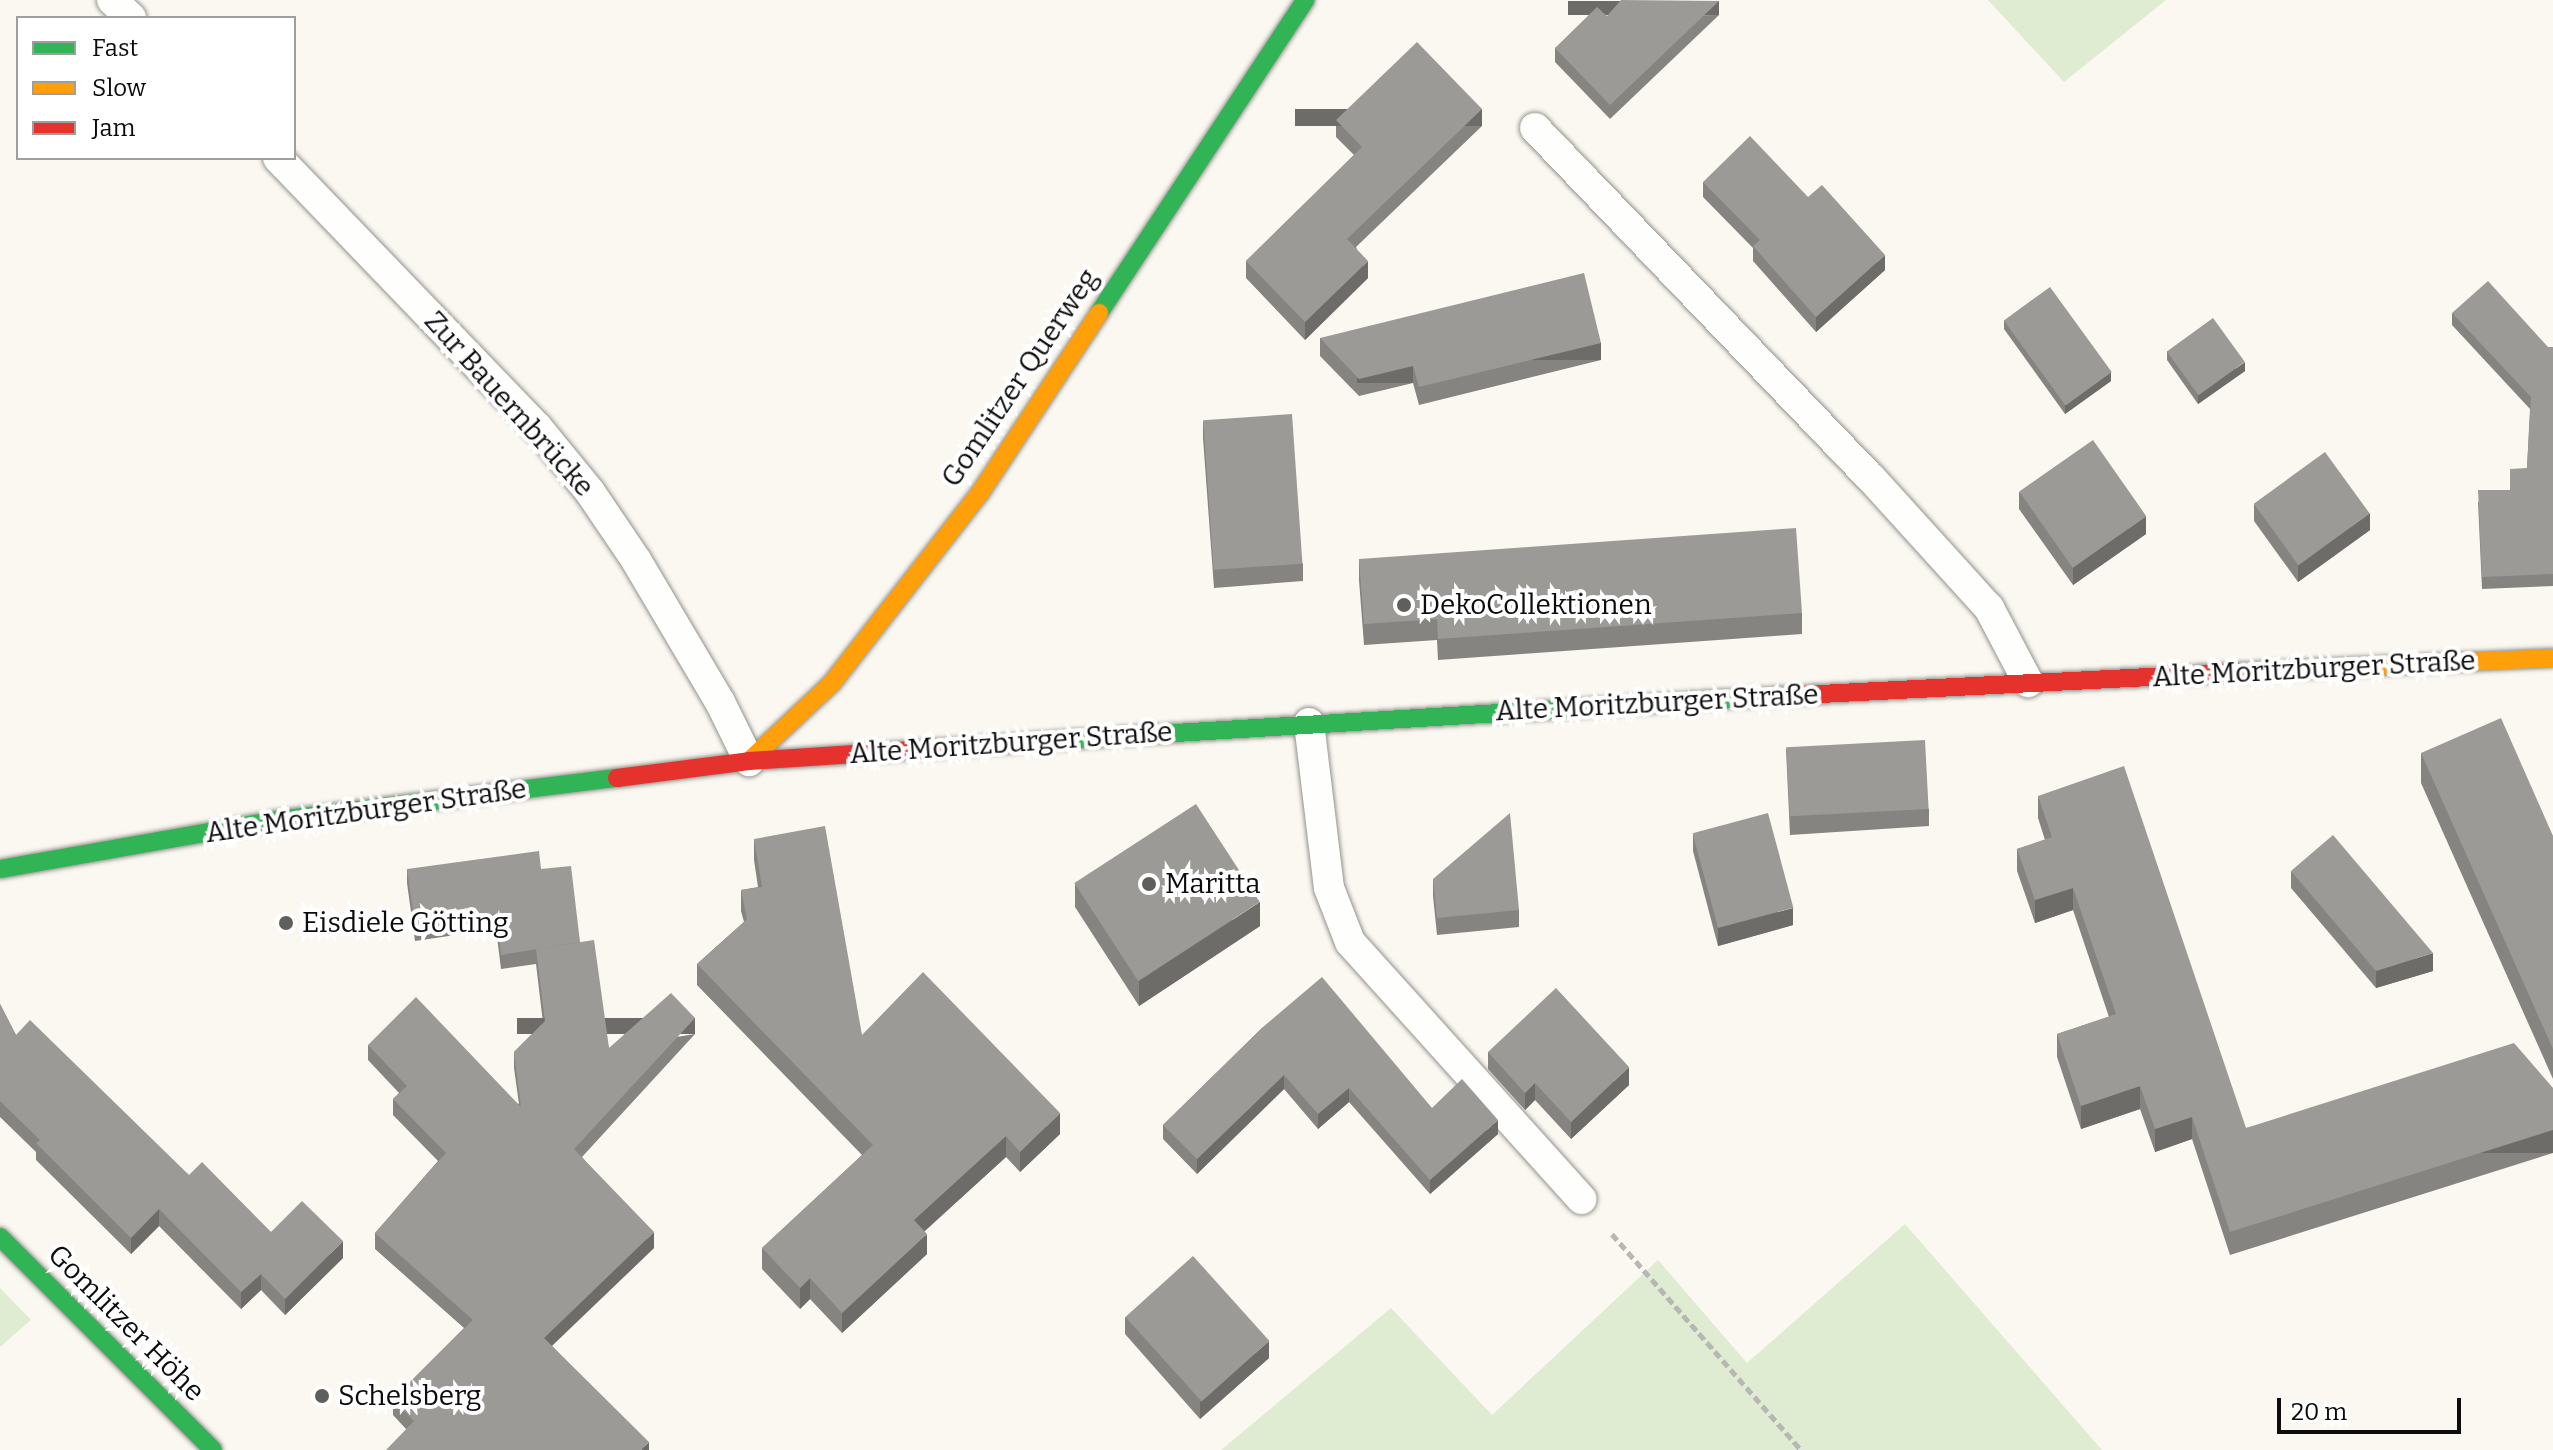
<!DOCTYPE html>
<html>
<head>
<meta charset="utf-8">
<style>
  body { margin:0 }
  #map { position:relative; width:2553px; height:1450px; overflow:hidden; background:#faf8f0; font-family:Bitter,serif }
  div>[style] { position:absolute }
  .green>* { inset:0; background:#e0ecd2 }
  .path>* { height:5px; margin-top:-2.5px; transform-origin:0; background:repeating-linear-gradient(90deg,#b7b7b5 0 8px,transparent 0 12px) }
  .roads { filter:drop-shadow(0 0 2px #93928f) drop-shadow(0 0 2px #93928f) }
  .lane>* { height:30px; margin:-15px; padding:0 15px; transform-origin:15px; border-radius:15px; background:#fefefd }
  .fast>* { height:18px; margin:-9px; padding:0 9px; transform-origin:9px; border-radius:9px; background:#30b455 }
  .slow>* { height:18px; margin:-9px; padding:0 9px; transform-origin:9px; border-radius:9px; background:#ff9f0a }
  .jam>* { height:18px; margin:-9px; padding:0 9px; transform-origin:9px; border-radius:9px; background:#e5322d }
  .wall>* { inset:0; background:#868481 }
  .shaded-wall>* { inset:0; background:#6d6c69; transform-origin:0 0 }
  .building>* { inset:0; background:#9c9a96; transform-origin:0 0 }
  .dots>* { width:22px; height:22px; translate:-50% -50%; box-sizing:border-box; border:4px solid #fff; border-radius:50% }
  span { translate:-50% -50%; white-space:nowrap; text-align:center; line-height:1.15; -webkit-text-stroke:8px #fff; paint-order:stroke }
  .street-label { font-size:28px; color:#0c0c0c }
  .poi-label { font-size:28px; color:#0c0c0c }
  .left { translate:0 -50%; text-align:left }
  .legend { position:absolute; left:16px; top:16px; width:280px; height:144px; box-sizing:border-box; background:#fff; border:2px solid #9e9e9e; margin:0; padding:10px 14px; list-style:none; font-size:24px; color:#0c0c0c }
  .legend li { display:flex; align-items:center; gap:16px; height:40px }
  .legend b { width:40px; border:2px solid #9e9e9e }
  .scale { position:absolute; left:2277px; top:1398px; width:184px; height:36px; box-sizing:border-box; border:4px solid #0c0c0c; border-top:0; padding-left:10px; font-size:24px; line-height:28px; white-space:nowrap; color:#0c0c0c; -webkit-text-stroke:6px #fff; paint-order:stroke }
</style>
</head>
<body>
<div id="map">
  <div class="green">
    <i style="clip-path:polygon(1988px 0,2166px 0,2064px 82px)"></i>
    <i style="clip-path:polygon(1905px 1224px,2102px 1450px,1221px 1450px,1391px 1308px,1492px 1415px,1658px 1260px,1747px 1363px)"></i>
    <i style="clip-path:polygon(0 1288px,31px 1320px,0 1347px)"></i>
  </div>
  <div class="path">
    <i style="left:1612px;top:1234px;width:287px;rotate:48.8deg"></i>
  </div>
  <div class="roads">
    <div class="lane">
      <i style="left:112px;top:0;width:26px;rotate:43deg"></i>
      <i style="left:1535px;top:128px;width:485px;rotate:46.2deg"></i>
      <i style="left:1871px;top:478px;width:176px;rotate:47.8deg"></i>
      <i style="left:1989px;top:608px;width:84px;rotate:62.2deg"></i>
      <i style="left:278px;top:158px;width:373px;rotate:46.1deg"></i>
      <i style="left:537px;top:427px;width:84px;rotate:50.8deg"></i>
      <i style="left:590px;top:492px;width:82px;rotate:55.9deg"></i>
      <i style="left:636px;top:560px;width:165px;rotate:59.4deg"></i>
      <i style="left:720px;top:702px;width:66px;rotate:63.8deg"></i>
      <i style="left:1309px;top:723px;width:166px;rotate:83.1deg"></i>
      <i style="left:1329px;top:888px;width:58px;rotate:68.7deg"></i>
      <i style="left:1350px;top:942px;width:346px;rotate:48deg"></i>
    </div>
    <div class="fast">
      <i style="left:1099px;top:313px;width:375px;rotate:-56.6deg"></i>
      <i style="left:1062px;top:740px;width:682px;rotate:-3.53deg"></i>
      <i style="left:0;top:869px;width:282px;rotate:-10deg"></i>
      <i style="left:278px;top:820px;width:342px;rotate:-7.1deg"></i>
      <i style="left:0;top:1237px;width:301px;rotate:45deg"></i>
    </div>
    <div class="slow">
      <i style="left:2324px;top:668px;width:229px;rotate:-2.5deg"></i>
      <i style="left:749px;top:761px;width:114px;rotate:-43.2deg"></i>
      <i style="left:832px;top:683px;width:241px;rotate:-52.1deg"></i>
      <i style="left:980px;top:493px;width:216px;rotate:-56.5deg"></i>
    </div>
    <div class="jam">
      <i style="left:1743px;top:698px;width:582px;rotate:-2.96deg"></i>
      <i style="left:617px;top:778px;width:133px;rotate:-7.3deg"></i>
      <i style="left:749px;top:761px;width:314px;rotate:-3.8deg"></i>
    </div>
  </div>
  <div class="wall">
    <i style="clip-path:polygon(1719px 15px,1610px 119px,1555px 62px,1555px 48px,1607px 16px)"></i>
    <i style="clip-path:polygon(1336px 120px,1482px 126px,1356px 247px,1368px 278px,1305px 340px,1246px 278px,1246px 261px,1354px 155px,1336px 137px)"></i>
    <i style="clip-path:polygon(1703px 182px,1808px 197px,1885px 270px,1816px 332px,1753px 261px,1753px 248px,1703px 197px)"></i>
    <i style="clip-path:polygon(2452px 313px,2548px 347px,2553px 347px,2553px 586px,2482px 589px,2478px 502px,2510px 490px,2527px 468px,2530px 409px,2452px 325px)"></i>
    <i style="clip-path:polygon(2004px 320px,2111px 381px,2065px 414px,2004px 329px)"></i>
    <i style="clip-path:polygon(1320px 338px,1601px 360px,1419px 405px,1413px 383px,1359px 396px,1320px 356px)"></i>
    <i style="clip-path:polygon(2167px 351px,2245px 371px,2198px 404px,2167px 360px)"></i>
    <i style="clip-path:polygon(1203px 421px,1303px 564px,1303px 581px,1214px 588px,1203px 438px)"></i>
    <i style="clip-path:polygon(2019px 492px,2146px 534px,2073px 585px,2019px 509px)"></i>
    <i style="clip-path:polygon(2254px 504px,2370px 530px,2298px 582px,2254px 521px)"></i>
    <i style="clip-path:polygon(1359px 559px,1802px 613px,1802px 634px,1438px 660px,1437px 640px,1364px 645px,1359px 580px)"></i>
    <i style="clip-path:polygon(1786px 749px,1929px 809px,1929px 826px,1790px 835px)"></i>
    <i style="clip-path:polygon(2421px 753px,2553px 836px,2553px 1079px,2421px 783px)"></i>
    <i style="clip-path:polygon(2038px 796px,2246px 1128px,2553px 1088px,2553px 1153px,2230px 1255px,2192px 1139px,2155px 1152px,2140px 1109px,2081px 1129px,2057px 1057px,2057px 1034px,2109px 1017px,2073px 910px,2035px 923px,2017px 871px,2017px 849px,2045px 840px,2038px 818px)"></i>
    <i style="clip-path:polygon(1693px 834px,1793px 925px,1718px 946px,1693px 851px)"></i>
    <i style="clip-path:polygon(754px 839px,862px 1035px,1060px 1134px,1020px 1172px,1006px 1157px,924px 1231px,927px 1254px,842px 1333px,810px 1299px,800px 1309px,762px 1269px,762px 1248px,862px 1155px,697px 985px,697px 964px,744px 922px,741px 911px,741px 890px,758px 887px,754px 860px)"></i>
    <i style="clip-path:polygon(407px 869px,541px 869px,580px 942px,609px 1048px,695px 1034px,582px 1157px,654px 1248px,552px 1346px,649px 1450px,406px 1429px,393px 1415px,393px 1399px,464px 1328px,375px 1249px,375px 1233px,438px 1161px,393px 1115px,393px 1099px,399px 1093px,368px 1060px,368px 1045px,519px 1104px,514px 1068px,514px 1052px,543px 1023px,536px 964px,501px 969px,496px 929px,415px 941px,407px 883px)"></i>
    <i style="clip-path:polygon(2291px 871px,2433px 971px,2376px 988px,2291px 888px)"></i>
    <i style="clip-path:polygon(1433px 879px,1519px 910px,1519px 927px,1437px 935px,1433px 896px)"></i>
    <i style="clip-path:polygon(1075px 883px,1260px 926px,1139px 1006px,1075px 907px)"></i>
    <i style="clip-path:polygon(0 1004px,16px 1035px,189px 1175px,271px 1232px,343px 1258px,285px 1315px,261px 1290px,241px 1309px,159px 1226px,131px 1254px,36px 1160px,36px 1152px,0 1117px)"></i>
    <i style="clip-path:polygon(1263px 1027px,1432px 1108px,1498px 1134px,1430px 1194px,1349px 1102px,1318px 1129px,1284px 1089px,1197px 1174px,1163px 1139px,1163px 1125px)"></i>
    <i style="clip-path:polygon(1488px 1052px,1629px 1085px,1571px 1139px,1535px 1100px,1525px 1110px,1488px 1069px)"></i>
    <i style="clip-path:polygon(1125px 1317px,1269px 1358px,1200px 1419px,1125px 1334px)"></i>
  </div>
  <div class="shaded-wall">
    <i style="left:1719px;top:1px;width:14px;height:151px;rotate:90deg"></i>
    <i style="left:1482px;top:109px;width:17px;height:187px;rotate:90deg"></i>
    <i style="clip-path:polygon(1885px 255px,1885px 270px,1816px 332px,1816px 317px)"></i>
    <i style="clip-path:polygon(1368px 261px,1368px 278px,1305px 340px,1305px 322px)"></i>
    <i style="left:1601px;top:343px;width:17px;height:187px;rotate:90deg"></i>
    <i style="clip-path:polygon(2245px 362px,2245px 371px,2198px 404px,2198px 395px)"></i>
    <i style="left:1413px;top:366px;width:17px;height:56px;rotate:90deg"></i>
    <i style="clip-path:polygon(2111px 372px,2111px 381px,2065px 414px,2065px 405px)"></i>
    <i style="clip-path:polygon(2370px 513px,2370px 530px,2298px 582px,2298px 565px)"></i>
    <i style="clip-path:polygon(2146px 516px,2146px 534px,2073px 585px,2073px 568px)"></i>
    <i style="clip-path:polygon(2073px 888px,2073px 910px,2035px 923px,2035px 900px)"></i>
    <i style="clip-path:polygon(1260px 902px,1260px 926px,1139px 1006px,1139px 981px)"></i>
    <i style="clip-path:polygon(1793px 908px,1793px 925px,1718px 946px,1718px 928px)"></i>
    <i style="clip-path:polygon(2433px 953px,2433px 971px,2376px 988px,2376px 971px)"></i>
    <i style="left:695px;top:1018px;width:16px;height:178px;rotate:90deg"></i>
    <i style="clip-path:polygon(1629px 1067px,1629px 1085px,1571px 1139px,1571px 1122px)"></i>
    <i style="clip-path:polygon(1284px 1075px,1284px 1089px,1197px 1174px,1197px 1159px)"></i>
    <i style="clip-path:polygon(1535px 1083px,1535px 1100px,1525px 1110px,1525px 1093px)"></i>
    <i style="clip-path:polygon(2140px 1086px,2140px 1109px,2081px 1129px,2081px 1106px)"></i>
    <i style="clip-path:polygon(1349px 1088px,1349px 1102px,1318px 1129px,1318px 1114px)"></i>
    <i style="clip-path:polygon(1060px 1113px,1060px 1134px,1020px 1172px,1020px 1152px)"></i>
    <i style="clip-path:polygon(2192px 1117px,2192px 1139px,2155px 1152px,2155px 1129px)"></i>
    <i style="clip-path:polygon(1498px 1120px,1498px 1134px,1430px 1194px,1430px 1180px)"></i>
    <i style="left:2553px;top:1130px;width:23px;height:339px;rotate:90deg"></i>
    <i style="clip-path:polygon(1006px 1136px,1006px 1157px,914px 1241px,914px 1220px)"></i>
    <i style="clip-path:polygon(159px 1209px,159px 1226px,131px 1254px,131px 1238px)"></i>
    <i style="clip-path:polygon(654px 1232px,654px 1248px,544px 1353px,544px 1338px)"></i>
    <i style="clip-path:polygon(927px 1234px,927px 1254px,842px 1333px,842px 1313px)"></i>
    <i style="clip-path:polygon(343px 1241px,343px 1258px,285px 1315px,285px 1299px)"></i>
    <i style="clip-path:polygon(261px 1274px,261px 1290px,241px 1309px,241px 1292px)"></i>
    <i style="clip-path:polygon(810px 1278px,810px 1299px,800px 1309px,800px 1288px)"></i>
    <i style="clip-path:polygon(1269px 1341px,1269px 1358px,1200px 1419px,1200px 1402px)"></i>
    <i style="clip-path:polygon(649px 1442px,649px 1450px,641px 1450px)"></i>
  </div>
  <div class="building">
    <i style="clip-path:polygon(1621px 0,1719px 1px,1610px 105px,1555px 48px,1597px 7px,1607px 16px)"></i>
    <i style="clip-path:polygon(1417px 42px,1482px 109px,1347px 239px,1368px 261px,1305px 322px,1246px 261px,1362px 147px,1336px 120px)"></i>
    <i style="clip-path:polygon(1750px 136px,1808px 197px,1822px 185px,1885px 255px,1816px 317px,1753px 246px,1760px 240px,1703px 182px)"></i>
    <i style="clip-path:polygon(1584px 273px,1601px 343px,1419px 387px,1413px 366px,1359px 379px,1320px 338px)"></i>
    <i style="clip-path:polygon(2488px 281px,2548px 347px,2553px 347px,2553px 467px,2552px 467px,2553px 467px,2553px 574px,2482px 577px,2478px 490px,2510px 490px,2510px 469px,2527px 468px,2531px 397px,2452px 313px)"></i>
    <i style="left:2050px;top:287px;width:105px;height:57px;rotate:54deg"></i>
    <i style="left:2213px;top:318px;width:54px;height:57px;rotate:54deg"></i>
    <i style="left:1292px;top:414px;width:150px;height:89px;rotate:86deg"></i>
    <i style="left:2093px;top:440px;width:93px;height:90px;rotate:55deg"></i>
    <i style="left:2325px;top:452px;width:76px;height:88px;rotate:54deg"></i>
    <i style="clip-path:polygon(1796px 528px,1802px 613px,1438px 639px,1437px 619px,1364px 624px,1359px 559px)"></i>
    <i style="clip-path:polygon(2501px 718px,2553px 836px,2553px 1049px,2421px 753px)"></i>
    <i style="left:1925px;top:740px;width:69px;height:139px;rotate:87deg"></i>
    <i style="clip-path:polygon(2124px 766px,2246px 1128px,2514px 1043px,2553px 1088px,2553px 1130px,2230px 1232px,2192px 1117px,2155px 1129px,2140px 1086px,2081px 1106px,2057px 1034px,2116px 1014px,2073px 888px,2035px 900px,2017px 849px,2052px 837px,2038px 796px)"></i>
    <i style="left:1196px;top:804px;width:117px;height:145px;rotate:57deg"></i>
    <i style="clip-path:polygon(1510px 813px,1519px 910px,1437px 918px,1433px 879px)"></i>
    <i style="left:1768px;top:813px;width:98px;height:78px;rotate:75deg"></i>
    <i style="clip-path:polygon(825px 826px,862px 1035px,923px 972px,1060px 1113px,1020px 1152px,1006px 1136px,914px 1220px,927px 1234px,842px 1313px,810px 1278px,800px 1288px,762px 1248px,873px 1145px,697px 964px,747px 919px,741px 890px,762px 887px,754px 839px)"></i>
    <i style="clip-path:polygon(2333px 835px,2433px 953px,2376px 971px,2291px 871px)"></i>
    <i style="clip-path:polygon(539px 851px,541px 869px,571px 866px,580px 942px,501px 955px,496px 914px,415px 926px,407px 869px)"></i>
    <i style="clip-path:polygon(594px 940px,609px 1048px,671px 993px,695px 1018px,574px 1149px,654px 1232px,544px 1338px,649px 1442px,641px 1450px,386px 1450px,414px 1421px,393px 1399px,473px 1320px,375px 1233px,446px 1153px,393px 1099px,407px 1086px,368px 1045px,416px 997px,521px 1107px,514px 1052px,545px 1021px,536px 949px)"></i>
    <i style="clip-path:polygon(1322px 977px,1432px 1108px,1462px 1079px,1498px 1120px,1430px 1180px,1349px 1088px,1318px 1114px,1284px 1075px,1197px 1159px,1163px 1125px,1263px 1027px)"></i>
    <i style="clip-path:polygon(1556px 988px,1629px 1067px,1571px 1122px,1535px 1083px,1525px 1093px,1488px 1052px)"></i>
    <i style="clip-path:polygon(0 1004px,16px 1035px,30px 1020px,189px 1175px,202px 1162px,271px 1232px,302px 1201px,343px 1241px,285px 1299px,261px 1274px,241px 1292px,159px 1209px,131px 1238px,36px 1143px,40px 1140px,0 1101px)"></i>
    <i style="left:1193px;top:1256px;width:114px;height:91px;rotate:48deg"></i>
  </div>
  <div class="dots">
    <i style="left:1404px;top:605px;background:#5f5f5c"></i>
    <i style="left:1149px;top:884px;background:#5f5f5c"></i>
    <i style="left:286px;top:923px;background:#5f5f5c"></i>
    <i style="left:322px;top:1396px;background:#5f5f5c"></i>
  </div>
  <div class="street-label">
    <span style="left:1020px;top:378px;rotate:-56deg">Gomlitzer Querweg</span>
    <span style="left:509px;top:404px;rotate:48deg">Zur Bauernbrücke</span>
    <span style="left:2314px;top:669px;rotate:-3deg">Alte Moritzburger Straße</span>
    <span style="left:1657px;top:703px;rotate:-3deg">Alte Moritzburger Straße</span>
    <span style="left:1011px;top:743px;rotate:-4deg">Alte Moritzburger Straße</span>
    <span style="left:366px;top:811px;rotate:-8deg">Alte Moritzburger Straße</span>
    <span style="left:126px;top:1323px;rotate:45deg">Gomlitzer Höhe</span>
  </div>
  <div class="poi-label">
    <span class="left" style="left:1420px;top:605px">DekoCollektionen</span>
    <span class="left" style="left:1165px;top:884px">Maritta</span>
    <span class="left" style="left:302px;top:923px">Eisdiele Götting</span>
    <span class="left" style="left:338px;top:1396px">Schelsberg</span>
  </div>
  <ul class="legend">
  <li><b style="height:10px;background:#30b455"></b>Fast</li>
  <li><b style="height:10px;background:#ff9f0a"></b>Slow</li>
  <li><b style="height:10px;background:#e5322d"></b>Jam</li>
  </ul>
  <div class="scale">20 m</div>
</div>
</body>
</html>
